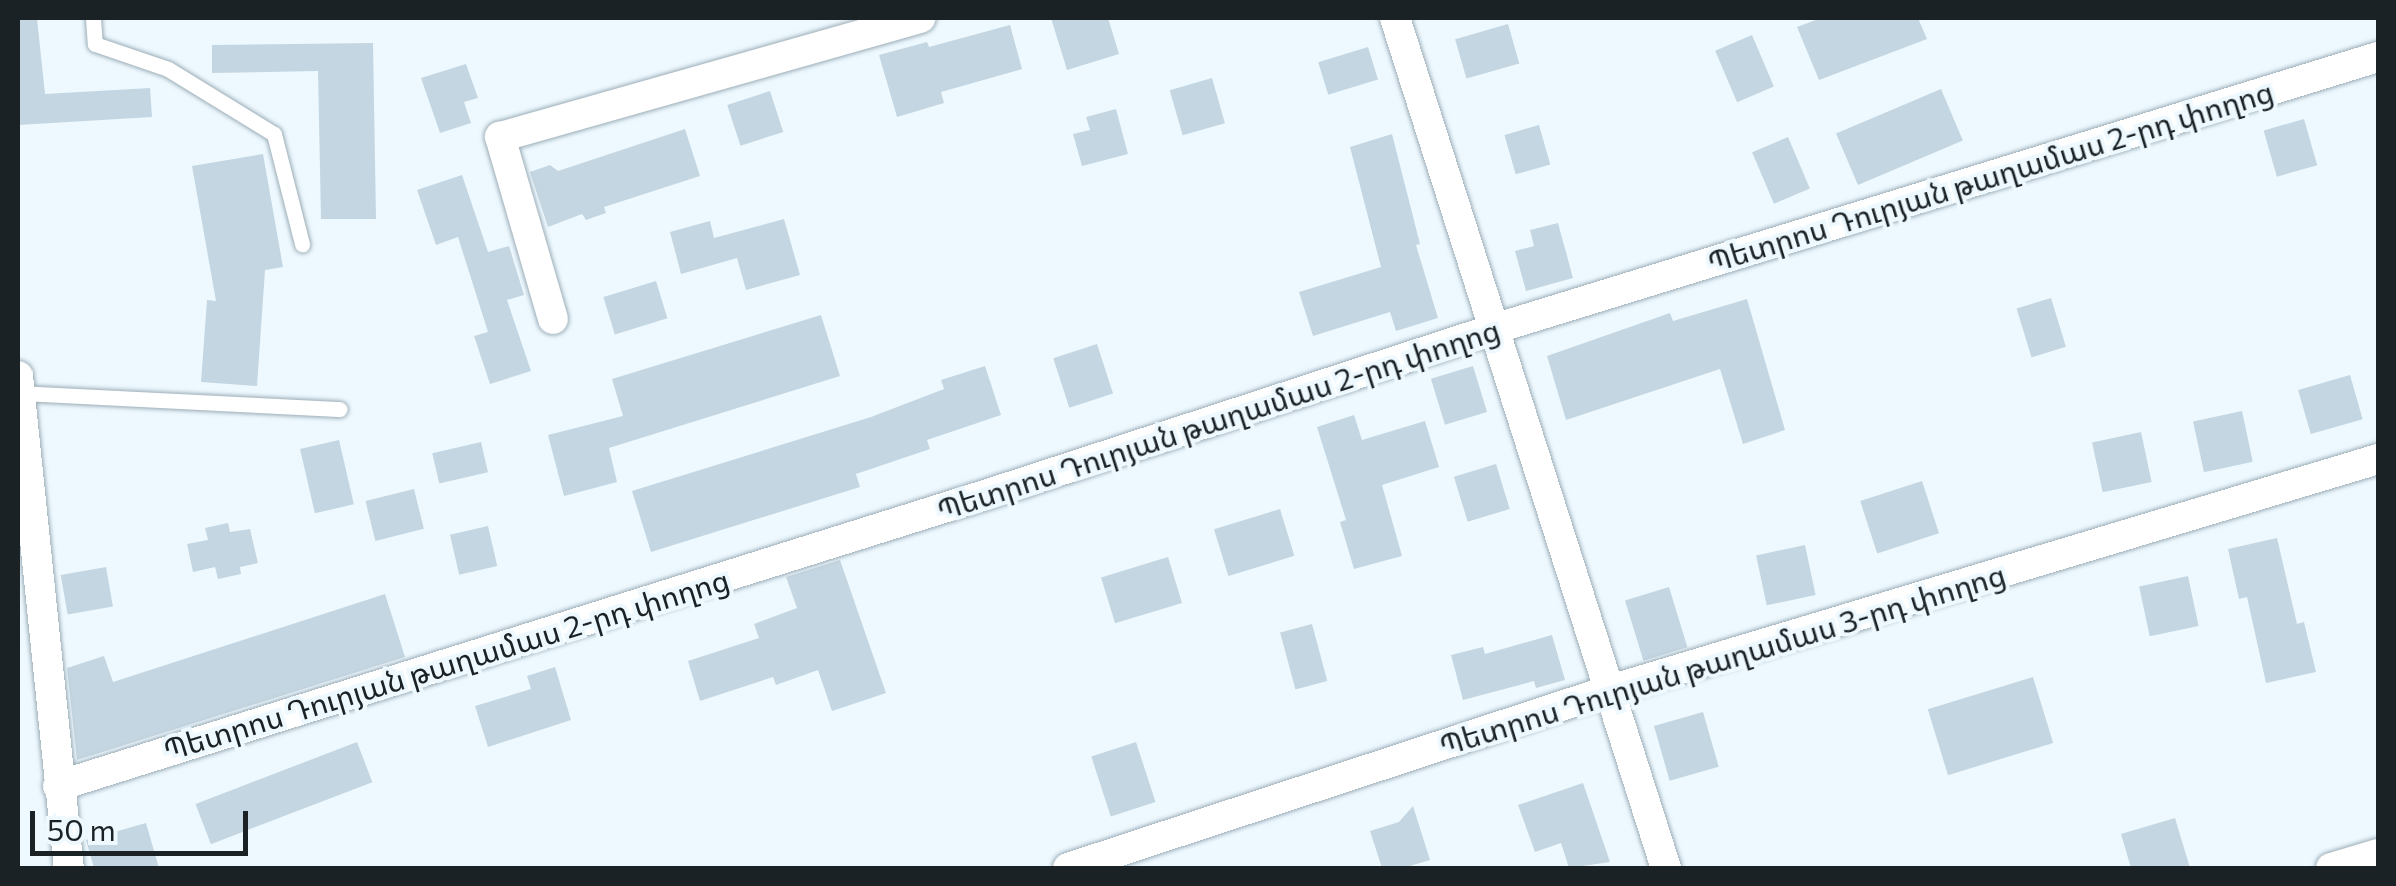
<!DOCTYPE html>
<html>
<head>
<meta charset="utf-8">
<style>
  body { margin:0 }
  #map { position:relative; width:2396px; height:886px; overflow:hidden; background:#eef9ff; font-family:Commissioner,"Noto Sans Armenian",sans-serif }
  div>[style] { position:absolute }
  .building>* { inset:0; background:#c4d6e1; transform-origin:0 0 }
  .roads { filter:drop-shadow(0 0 2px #9cadb7) drop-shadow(0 0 2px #9cadb7) }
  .service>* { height:15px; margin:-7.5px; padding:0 7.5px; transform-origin:7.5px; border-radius:7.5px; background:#fff }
  .minor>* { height:30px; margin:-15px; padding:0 15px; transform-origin:15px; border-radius:15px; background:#fff }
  span { translate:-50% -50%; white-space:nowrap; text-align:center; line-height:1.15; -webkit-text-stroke:8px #eef9ff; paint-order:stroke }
  .street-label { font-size:30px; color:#1b2226 }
  .frame { position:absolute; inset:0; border:20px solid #1b2226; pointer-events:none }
  .scale { position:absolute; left:30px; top:811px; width:218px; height:45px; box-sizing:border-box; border:5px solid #1b2226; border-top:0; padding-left:12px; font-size:30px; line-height:35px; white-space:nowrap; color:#1b2226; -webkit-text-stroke:8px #eef9ff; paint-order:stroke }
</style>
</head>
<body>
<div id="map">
  <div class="building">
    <i style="clip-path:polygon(18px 18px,37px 18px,45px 94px,150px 88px,152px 117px,18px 125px)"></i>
    <i style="clip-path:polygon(1051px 18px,1108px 18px,1119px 54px,1067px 70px)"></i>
    <i style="clip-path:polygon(1821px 18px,1918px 18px,1927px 39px,1819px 80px,1797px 27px)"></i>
    <i style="left:1508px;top:24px;width:41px;height:55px;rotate:74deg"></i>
    <i style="clip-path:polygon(1010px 25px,1022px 69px,941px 92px,944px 103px,897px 117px,879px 55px,927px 42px,929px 47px)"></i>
    <i style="left:1752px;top:35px;width:56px;height:40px;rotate:67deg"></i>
    <i style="clip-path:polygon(373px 43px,376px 219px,321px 219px,318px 71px,212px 73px,212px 45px)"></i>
    <i style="left:1368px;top:47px;width:34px;height:52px;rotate:73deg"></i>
    <i style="clip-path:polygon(466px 64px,478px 98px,464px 102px,471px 123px,440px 133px,421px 78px)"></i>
    <i style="left:1212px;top:78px;width:47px;height:44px;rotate:74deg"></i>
    <i style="left:1941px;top:89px;width:56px;height:114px;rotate:67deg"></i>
    <i style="left:770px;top:91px;width:43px;height:45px;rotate:72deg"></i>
    <i style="clip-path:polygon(1116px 109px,1128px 154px,1082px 166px,1073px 134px,1090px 130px,1086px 117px)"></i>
    <i style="left:2304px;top:119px;width:48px;height:42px;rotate:74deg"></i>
    <i style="left:1539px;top:125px;width:41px;height:36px;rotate:74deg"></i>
    <i style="clip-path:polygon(685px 129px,700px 176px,604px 207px,606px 213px,586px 220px,582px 214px,548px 227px,530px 172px,550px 165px,558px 171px)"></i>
    <i style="clip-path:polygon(1392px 134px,1420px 244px,1416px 245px,1438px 318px,1396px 331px,1390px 312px,1313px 336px,1299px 292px,1381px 267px,1350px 147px)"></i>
    <i style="left:1788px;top:137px;width:56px;height:39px;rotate:67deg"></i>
    <i style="clip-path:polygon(263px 154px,283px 267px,265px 270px,257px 386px,201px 382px,207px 300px,216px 301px,192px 166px)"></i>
    <i style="clip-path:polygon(462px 175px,488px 252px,509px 246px,524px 295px,507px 300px,531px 371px,490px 384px,474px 336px,488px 332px,458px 237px,436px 245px,417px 190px)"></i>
    <i style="clip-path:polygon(784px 219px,800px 275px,746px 290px,737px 258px,681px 274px,670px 232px,710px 221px,714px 238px)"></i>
    <i style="clip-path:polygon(1558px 223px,1573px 278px,1526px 291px,1515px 251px,1534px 246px,1530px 230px)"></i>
    <i style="left:656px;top:281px;width:39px;height:55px;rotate:73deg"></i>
    <i style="left:2051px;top:298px;width:51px;height:36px;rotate:73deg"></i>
    <i style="clip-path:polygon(1747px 299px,1785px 430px,1743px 444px,1720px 369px,1566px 420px,1547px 356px,1670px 313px,1673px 321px)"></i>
    <i style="clip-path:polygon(821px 315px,840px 376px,609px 448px,617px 482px,564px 496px,548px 435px,623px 416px,612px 379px)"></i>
    <i style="left:1097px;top:344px;width:52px;height:46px;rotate:72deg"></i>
    <i style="clip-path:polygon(985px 366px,1001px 415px,927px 440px,930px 449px,856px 474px,860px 487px,651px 552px,632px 491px,871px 417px,944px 389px,941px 380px)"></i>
    <i style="left:1473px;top:366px;width:48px;height:44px;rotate:73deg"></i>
    <i style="left:2350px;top:375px;width:46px;height:54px;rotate:74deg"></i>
    <i style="left:2242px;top:411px;width:52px;height:50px;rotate:78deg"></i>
    <i style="clip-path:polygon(1354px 415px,1362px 440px,1425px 421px,1439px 467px,1382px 485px,1402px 556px,1354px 569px,1340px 522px,1346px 520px,1317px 427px)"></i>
    <i style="left:2141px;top:432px;width:51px;height:50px;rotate:78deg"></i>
    <i style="left:339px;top:440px;width:66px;height:40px;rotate:77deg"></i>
    <i style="left:481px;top:442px;width:31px;height:50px;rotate:77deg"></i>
    <i style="left:1496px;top:464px;width:47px;height:44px;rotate:73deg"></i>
    <i style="left:1922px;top:481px;width:55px;height:65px;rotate:72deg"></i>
    <i style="left:414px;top:489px;width:41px;height:50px;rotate:76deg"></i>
    <i style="left:1280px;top:509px;width:49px;height:69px;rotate:73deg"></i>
    <i style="clip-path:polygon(228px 523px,230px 532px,250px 529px,258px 563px,240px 567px,241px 574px,218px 579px,215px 567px,193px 572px,187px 544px,208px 540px,205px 528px)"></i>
    <i style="left:488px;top:526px;width:41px;height:39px;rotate:77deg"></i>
    <i style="clip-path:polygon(2277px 538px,2297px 624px,2304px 622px,2316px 672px,2266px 683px,2247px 597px,2239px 599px,2228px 549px)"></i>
    <i style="left:1805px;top:545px;width:51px;height:50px;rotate:78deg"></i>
    <i style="left:1168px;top:557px;width:48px;height:70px;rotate:73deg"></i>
    <i style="clip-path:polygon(840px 560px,886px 693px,832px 711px,818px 670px,776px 685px,773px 677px,700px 701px,688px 661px,759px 638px,754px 624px,797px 608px,786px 577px)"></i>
    <i style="left:106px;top:567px;width:40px;height:46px;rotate:80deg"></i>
    <i style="left:2188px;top:576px;width:51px;height:50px;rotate:78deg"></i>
    <i style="left:1669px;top:587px;width:63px;height:46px;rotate:73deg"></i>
    <i style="clip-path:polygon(385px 594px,405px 657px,77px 760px,67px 668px,104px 656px,113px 682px)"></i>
    <i style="left:1312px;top:624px;width:59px;height:33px;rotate:75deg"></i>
    <i style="clip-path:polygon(1552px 635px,1565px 680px,1536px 688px,1534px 681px,1463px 700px,1451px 655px,1483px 647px,1485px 654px)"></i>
    <i style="clip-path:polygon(555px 667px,571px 720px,488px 747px,475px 706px,531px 689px,527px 676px)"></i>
    <i style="left:2033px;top:677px;width:69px;height:110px;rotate:73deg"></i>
    <i style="left:1703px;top:712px;width:57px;height:51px;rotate:74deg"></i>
    <i style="left:357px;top:742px;width:43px;height:173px;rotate:69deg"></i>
    <i style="left:1136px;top:742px;width:63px;height:47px;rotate:72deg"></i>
    <i style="clip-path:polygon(1583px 783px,1610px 862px,1569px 868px,1561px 843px,1535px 852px,1518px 805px)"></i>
    <i style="clip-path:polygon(1413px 806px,1430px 860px,1403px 868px,1382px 868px,1370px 831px,1399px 822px)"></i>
    <i style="clip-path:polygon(2175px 818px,2190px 868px,2131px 868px,2121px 834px)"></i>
    <i style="clip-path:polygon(146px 823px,159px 868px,94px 868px,86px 840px)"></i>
  </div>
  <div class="roads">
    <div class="service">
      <i style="left:93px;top:18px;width:26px;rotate:86deg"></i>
      <i style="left:95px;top:44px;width:77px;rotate:18.9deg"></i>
      <i style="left:168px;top:69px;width:124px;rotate:31.5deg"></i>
      <i style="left:274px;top:134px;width:114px;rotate:75.7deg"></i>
      <i style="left:20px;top:393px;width:320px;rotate:2.9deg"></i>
    </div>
    <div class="minor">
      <i style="left:1395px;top:18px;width:892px;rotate:72.32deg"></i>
      <i style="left:553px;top:319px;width:190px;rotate:-106.2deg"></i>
      <i style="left:500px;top:137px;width:437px;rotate:-15.8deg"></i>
      <i style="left:18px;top:376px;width:495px;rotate:84.1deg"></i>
      <i style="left:58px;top:786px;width:975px;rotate:-17.43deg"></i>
      <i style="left:988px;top:494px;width:535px;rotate:-18.06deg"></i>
      <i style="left:1497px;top:328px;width:922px;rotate:-17.1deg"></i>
      <i style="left:1068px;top:868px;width:570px;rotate:-18.18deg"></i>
      <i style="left:1610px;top:690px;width:802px;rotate:-16.74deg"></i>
      <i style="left:2331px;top:868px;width:49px;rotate:-16.6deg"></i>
    </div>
  </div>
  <div class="street-label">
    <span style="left:1990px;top:176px;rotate:-17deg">Պետրոս Դուրյան թաղամաս 2-րդ փողոց</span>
    <span style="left:1218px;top:419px;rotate:-18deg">Պետրոս Դուրյան թաղամաս 2-րդ փողոց</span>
    <span style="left:1722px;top:659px;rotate:-17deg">Պետրոս Դուրյան թաղամաս 3-րդ փողոց</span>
    <span style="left:446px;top:664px;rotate:-17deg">Պետրոս Դուրյան թաղամաս 2-րդ փողոց</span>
  </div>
  <div class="frame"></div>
  <div class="scale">50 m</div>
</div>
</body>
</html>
